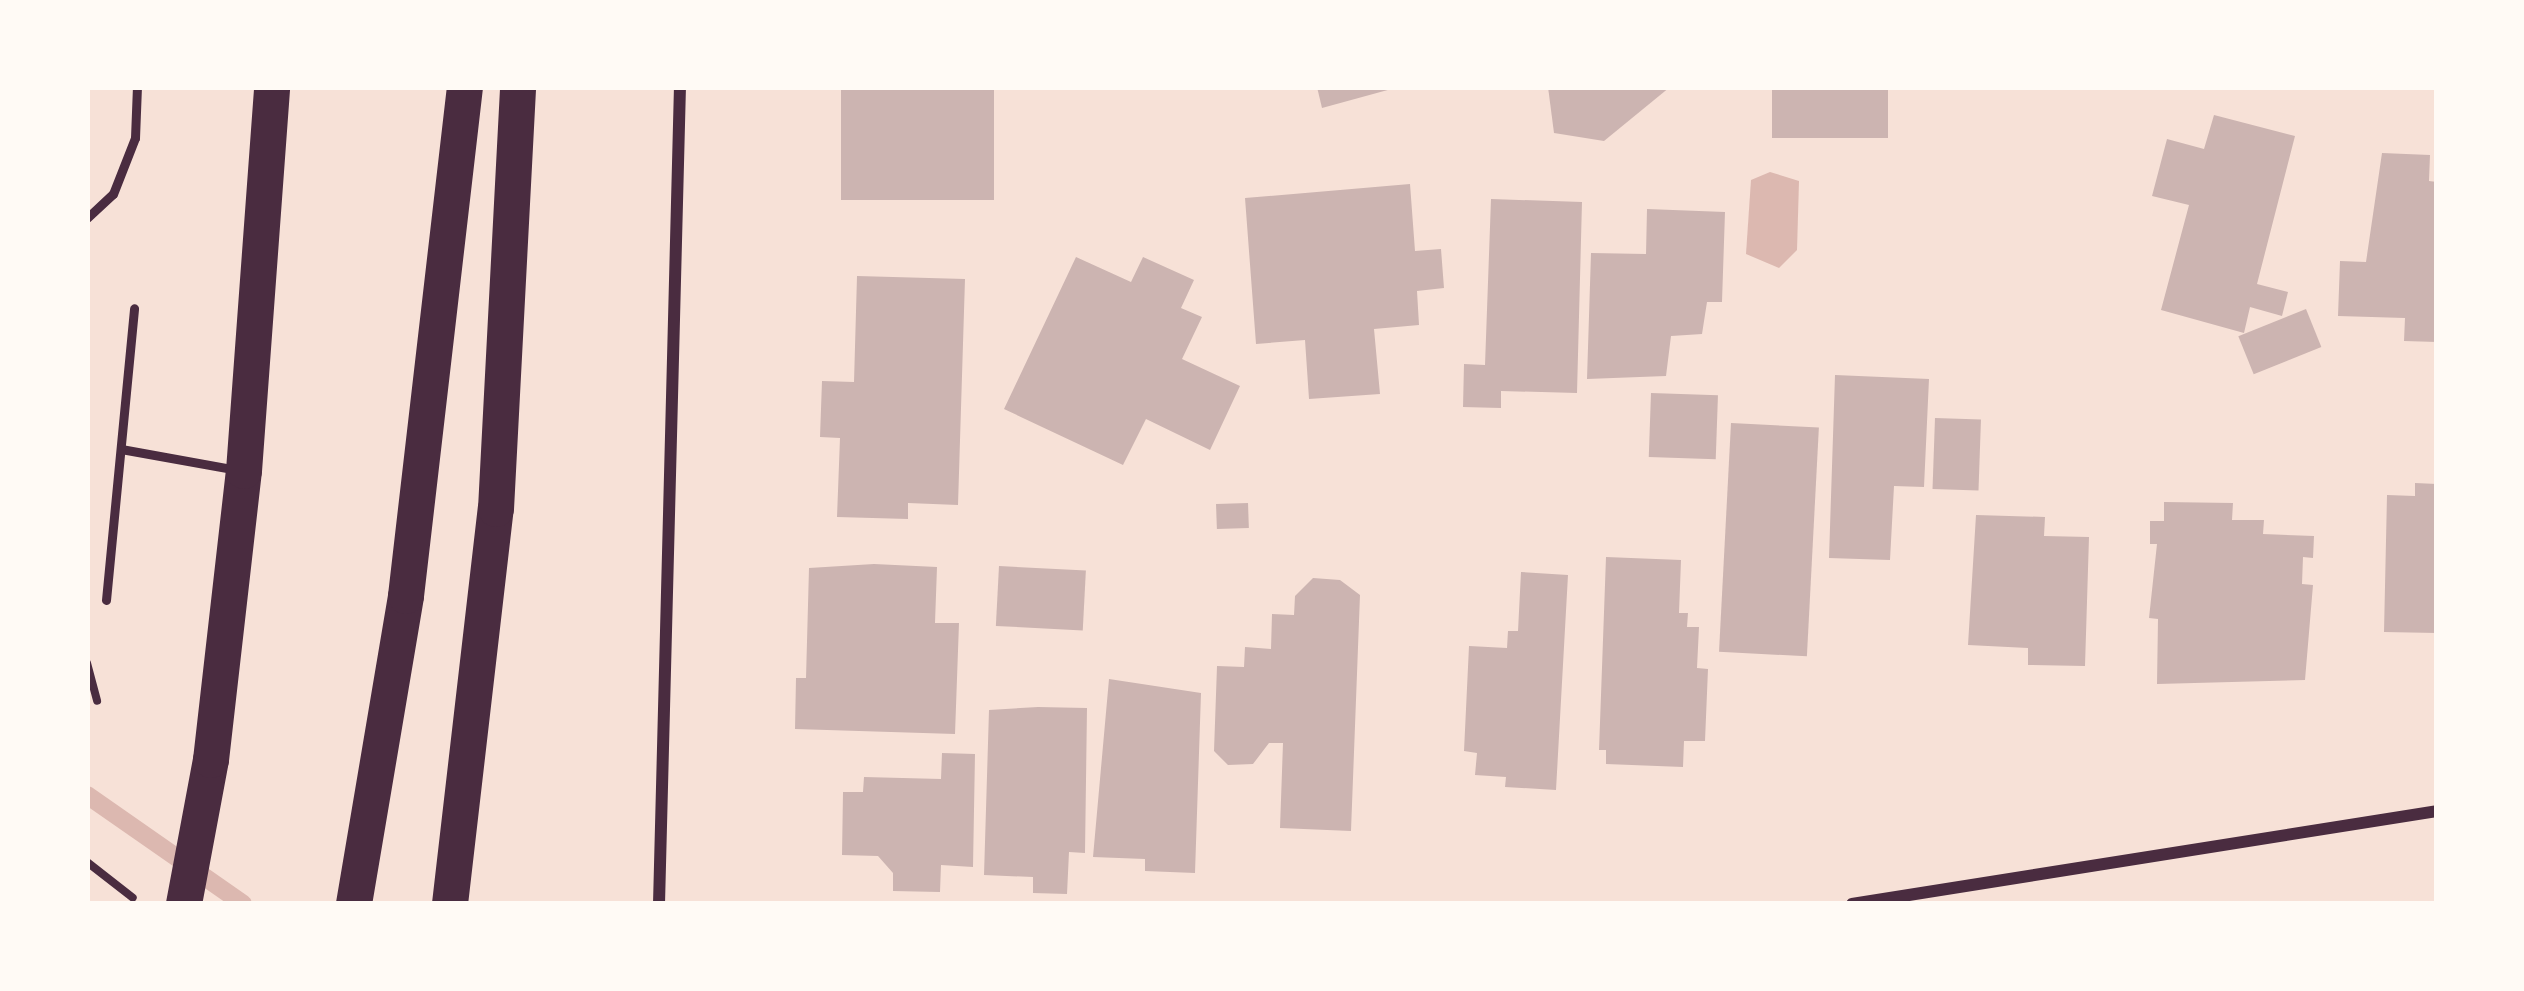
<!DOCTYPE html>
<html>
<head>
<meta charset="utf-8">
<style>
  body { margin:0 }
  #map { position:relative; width:2524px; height:991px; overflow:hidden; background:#f7e1d7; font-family:"Times New Roman",serif }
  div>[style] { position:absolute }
  .water>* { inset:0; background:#dcb8b0 }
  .stream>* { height:18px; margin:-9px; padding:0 9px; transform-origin:9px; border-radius:9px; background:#dcb8b0 }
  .building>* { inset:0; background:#ccb4b1; transform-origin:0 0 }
  .path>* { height:8px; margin:-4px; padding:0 4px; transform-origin:4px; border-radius:4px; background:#4a2c40 }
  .service>* { height:9px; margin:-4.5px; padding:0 4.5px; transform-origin:4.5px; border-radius:4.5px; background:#4a2c40 }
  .minor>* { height:12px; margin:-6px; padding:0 6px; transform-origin:6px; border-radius:6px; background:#4a2c40 }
  .motorway>* { height:36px; margin:-18px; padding:0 18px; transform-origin:18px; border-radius:18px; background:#4a2c40 }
  span { translate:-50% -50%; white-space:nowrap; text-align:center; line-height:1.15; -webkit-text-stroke:12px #fffaf5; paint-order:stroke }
  .frame { position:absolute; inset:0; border:90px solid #fffaf5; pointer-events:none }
</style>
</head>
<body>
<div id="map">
  <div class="water">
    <i style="clip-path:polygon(1770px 172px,1799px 181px,1797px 250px,1779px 268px,1746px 254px,1751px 180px)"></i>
  </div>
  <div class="stream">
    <i style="left:87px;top:795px;width:190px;rotate:34.9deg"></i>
  </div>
  <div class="building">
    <i style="left:841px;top:87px;width:153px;height:113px"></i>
    <i style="clip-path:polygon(1317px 87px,1395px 87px,1395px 88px,1322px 108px)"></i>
    <i style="clip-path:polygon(1548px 87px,1670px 87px,1604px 141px,1554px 133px)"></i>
    <i style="left:1772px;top:87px;width:116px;height:51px"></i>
    <i style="clip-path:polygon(2214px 115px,2295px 136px,2257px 284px,2288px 292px,2282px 316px,2250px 307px,2244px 333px,2161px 310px,2189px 205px,2152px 196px,2167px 139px,2204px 149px)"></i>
    <i style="clip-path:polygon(2382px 153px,2430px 155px,2429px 181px,2437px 182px,2437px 342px,2404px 341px,2405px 318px,2338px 316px,2340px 261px,2366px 262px)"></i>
    <i style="clip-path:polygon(1410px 184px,1415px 251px,1441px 249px,1444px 288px,1417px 291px,1419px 325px,1374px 329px,1380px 394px,1309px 399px,1305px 340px,1256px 344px,1245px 198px)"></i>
    <i style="clip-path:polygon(1491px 199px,1582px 202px,1577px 393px,1501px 391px,1501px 408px,1463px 407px,1464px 364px,1485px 365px)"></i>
    <i style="clip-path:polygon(1647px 209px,1725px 212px,1722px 302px,1707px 302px,1702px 334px,1671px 336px,1666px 376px,1587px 379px,1591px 253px,1646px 254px)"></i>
    <i style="clip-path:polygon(1076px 257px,1131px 282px,1143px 257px,1194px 280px,1181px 308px,1202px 317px,1182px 359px,1240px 386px,1210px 450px,1146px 419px,1123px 465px,1004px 409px)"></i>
    <i style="clip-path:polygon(857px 276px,965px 279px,958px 505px,908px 503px,908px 519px,837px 517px,840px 438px,820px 437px,822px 381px,854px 382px)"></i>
    <i style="left:2306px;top:309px;width:41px;height:73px;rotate:68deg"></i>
    <i style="clip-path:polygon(1835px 375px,1929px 379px,1924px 487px,1894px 486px,1890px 560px,1829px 558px)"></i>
    <i style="left:1651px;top:393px;width:67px;height:64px;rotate:2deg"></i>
    <i style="left:1935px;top:418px;width:46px;height:71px;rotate:2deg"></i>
    <i style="left:1731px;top:423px;width:88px;height:229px;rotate:3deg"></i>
    <i style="clip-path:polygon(2415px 483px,2437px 484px,2437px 633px,2384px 632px,2387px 495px,2415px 496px)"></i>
    <i style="clip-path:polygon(2164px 502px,2233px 503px,2232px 520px,2264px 520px,2263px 534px,2314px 536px,2313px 558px,2303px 557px,2302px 584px,2313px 585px,2305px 680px,2157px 684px,2158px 619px,2149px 618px,2157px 544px,2150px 544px,2150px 521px,2164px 521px)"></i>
    <i style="left:1248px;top:503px;width:25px;height:32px;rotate:88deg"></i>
    <i style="clip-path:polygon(1976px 515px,2045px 517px,2044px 536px,2089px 537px,2085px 666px,2028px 665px,2028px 648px,1968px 645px)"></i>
    <i style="clip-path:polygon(1606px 557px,1681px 560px,1679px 613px,1688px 613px,1687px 627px,1699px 627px,1697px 668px,1708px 669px,1705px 741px,1684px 741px,1683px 767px,1606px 764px,1606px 750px,1599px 750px)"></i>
    <i style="clip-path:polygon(874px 564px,937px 567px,935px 623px,959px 623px,955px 734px,795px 729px,796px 678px,806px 678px,809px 568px)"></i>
    <i style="left:999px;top:566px;width:87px;height:60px;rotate:3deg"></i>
    <i style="clip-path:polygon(1521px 572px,1568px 575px,1556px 790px,1505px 787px,1506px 777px,1475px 775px,1477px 753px,1464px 751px,1469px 646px,1507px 648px,1508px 631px,1518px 631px)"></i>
    <i style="clip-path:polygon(1313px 578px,1340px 580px,1360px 595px,1351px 831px,1280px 828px,1283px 743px,1269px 743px,1253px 764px,1228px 765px,1214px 751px,1217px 666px,1244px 667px,1245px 647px,1271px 649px,1272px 614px,1294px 615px,1295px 596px)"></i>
    <i style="clip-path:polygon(1109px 679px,1201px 693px,1195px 873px,1145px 871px,1145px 859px,1093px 857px)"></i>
    <i style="clip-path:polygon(1038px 707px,1087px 708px,1085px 853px,1069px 852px,1067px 894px,1033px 893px,1033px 877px,984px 875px,989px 710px)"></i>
    <i style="clip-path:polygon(942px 753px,975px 754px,973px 867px,941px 865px,940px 892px,893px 891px,893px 873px,878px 856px,842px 855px,843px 792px,863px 792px,864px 777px,941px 779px)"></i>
  </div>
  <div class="path">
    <i style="left:87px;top:663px;width:39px;rotate:75deg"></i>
    <i style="left:87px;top:862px;width:58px;rotate:38deg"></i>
  </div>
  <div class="service">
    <i style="left:87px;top:218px;width:35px;rotate:-43deg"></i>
    <i style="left:113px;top:194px;width:60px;rotate:-68.6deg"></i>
    <i style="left:135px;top:138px;width:51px;rotate:-87.8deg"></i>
    <i style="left:121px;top:449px;width:119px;rotate:10.2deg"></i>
    <i style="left:106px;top:600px;width:293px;rotate:-84.5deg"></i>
  </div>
  <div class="minor">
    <i style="left:659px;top:904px;width:817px;rotate:-88.53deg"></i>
    <i style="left:1852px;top:904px;width:592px;rotate:-9.03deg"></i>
  </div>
  <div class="motorway">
    <i style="left:184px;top:904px;width:147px;rotate:-79.4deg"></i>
    <i style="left:211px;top:760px;width:291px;rotate:-83.5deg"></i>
    <i style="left:244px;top:471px;width:385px;rotate:-85.8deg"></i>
    <i style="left:354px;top:904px;width:312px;rotate:-80.4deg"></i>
    <i style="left:406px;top:596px;width:512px;rotate:-83.39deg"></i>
    <i style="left:450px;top:904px;width:398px;rotate:-83.4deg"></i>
    <i style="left:496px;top:509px;width:423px;rotate:-87deg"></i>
  </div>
  <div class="frame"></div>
</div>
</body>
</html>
